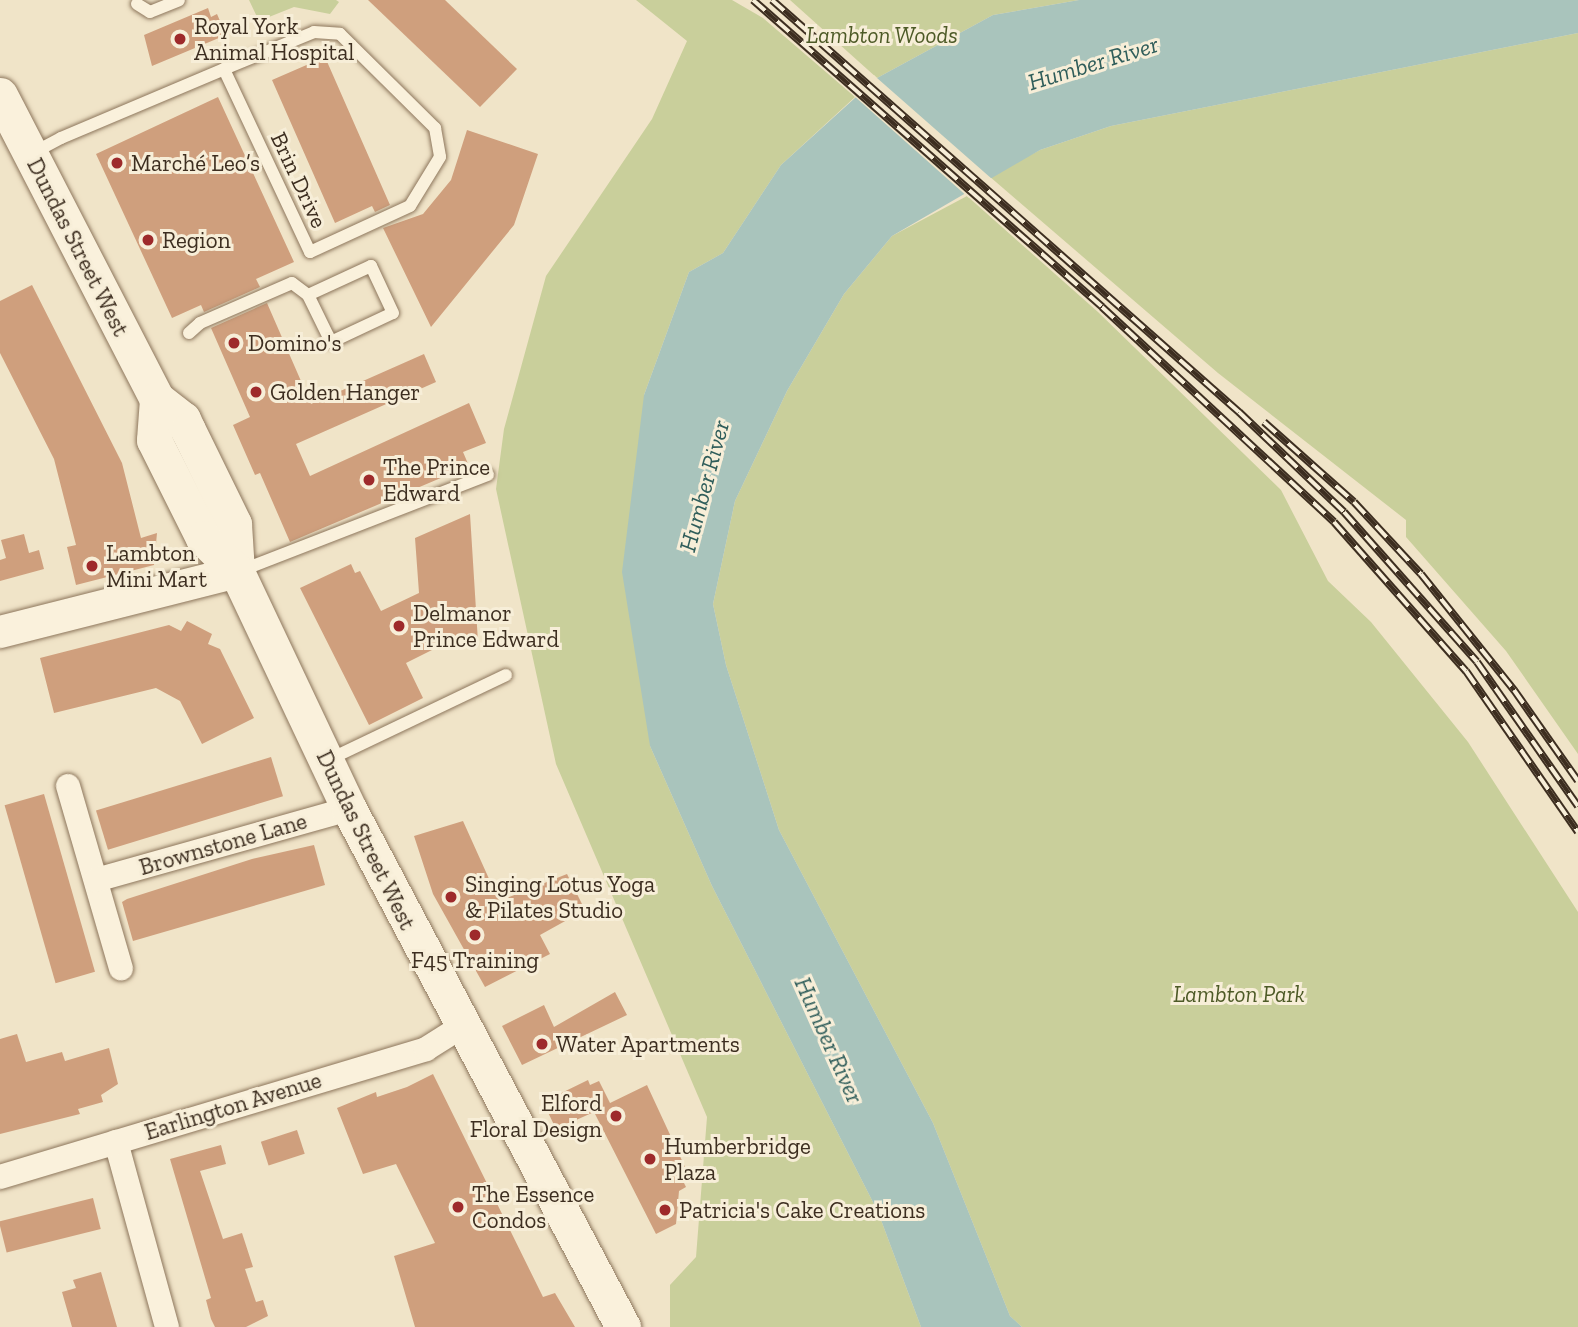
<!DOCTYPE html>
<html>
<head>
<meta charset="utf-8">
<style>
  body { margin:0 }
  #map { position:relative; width:1578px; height:1327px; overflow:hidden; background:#f0e4c8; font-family:"Zilla Slab",serif }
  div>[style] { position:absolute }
  .green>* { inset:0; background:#c9cf9b }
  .water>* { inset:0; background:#a9c4bc }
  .pier>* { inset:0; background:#f0e4c8 }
  .building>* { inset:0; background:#cf9f7d; transform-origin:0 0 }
  .roads { filter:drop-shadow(0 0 2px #8d765c) drop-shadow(0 0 2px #8d765c) }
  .service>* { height:12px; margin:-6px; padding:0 6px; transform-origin:6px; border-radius:6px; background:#faf1dc }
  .minor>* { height:24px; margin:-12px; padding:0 12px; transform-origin:12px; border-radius:12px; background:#faf1dc }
  .tertiary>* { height:32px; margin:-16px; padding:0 16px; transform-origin:16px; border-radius:16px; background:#faf1dc }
  .secondary>* { height:35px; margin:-17.5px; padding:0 17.5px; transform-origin:17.5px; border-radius:17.5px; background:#faf1dc }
  .rail>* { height:8px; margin-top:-4px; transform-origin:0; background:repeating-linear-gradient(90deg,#f7eed8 0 16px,#3d2e20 0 32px); box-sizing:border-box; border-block:2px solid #3d2e20 }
  .dots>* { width:19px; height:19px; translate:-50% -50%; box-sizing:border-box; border:4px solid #f7eed8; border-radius:50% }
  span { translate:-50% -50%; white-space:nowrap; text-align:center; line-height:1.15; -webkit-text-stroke:6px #f7eed8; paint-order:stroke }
  .poi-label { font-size:23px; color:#3d2e20 }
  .left { translate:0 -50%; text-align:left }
  .right { translate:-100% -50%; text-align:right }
  .park-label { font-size:23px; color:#4d5a26; font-style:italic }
  .street-label { font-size:23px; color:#3d2e20 }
  .water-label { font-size:24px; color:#2f5d5a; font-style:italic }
</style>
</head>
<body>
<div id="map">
  <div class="green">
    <i style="clip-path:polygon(249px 0,336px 0,339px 2px,330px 14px,294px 7px,259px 21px)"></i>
    <i style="clip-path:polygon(636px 0,732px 0,763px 18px,855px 97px,781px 165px,723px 253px,689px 272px,644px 395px,650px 746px,712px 886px,878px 1212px,921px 1327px,670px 1327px,670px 1285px,696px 1257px,707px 1117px,556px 764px,496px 489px,504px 429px,546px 276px,652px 119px,687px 41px)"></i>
    <i style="clip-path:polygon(790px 0,1079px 0,993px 15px,877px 78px)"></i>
    <i style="clip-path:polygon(1578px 33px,1578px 754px,1506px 651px,1406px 537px,1406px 520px,1218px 373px,989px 176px,1040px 150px,1111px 126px)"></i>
    <i style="clip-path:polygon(967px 196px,1098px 312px,1281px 490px,1328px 581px,1371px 622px,1468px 742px,1578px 912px,1578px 1327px,1022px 1327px,1010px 1316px,933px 1123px,779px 830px,726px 665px,713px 604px,735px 501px,787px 391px,844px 294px,892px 236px)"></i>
  </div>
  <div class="water">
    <i style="clip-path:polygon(1079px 0,1578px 0,1578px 33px,1111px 126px,1040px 150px,892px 236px,844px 294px,787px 391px,735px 501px,713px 604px,726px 665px,779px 830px,933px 1123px,1010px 1316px,1022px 1327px,921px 1327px,878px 1212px,712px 886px,650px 746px,622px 572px,644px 395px,689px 272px,723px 253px,781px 165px,877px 78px,993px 15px)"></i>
  </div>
  <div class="pier">
    <i style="clip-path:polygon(874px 75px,877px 78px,992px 179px,969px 198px,853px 95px)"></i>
  </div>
  <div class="building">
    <i style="clip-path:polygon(368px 0,445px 0,517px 69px,480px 107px)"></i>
    <i style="clip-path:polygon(208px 8px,211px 17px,217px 14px,226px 35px,152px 66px,144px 35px)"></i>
    <i style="clip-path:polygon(325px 57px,390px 205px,375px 212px,372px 206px,335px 223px,272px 80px)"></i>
    <i style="clip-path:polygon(218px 97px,294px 262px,256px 279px,260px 287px,204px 312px,201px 305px,172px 318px,96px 154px)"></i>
    <i style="clip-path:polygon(467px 130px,538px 154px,514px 225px,431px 327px,383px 228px,423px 214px,451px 180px)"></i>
    <i style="clip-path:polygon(32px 285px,122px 463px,141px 538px,157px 533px,154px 565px,76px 585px,67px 547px,76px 545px,54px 459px,0 353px,0 301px)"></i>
    <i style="clip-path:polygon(267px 303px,311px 404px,424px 354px,436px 382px,296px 444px,310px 476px,469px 403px,486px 443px,463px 452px,469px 466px,290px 542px,260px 473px,255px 475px,233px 425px,250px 417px,211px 328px)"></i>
    <i style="clip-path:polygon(470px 514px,478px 642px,446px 643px,406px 663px,423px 698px,369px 725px,300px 588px,351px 564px,355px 573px,360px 571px,381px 611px,419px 593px,415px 538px)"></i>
    <i style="clip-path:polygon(24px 534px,29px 553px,39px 550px,44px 569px,0 581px,0 560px,6px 558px,1px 540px)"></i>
    <i style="clip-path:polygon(187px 621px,212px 634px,208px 644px,220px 649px,254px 718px,202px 744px,180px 701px,156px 688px,54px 713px,40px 658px,169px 625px,181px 631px)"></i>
    <i style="left:271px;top:757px;width:41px;height:183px;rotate:73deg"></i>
    <i style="left:44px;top:794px;width:185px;height:41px;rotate:74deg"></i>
    <i style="clip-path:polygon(463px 821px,499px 901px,567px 874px,585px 910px,540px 935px,550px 954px,485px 987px,433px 894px,414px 836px)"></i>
    <i style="clip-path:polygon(314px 845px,325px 885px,133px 941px,122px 902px,127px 899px,252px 859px)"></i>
    <i style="clip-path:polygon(615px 992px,627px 1015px,522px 1065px,502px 1026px,544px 1005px,554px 1027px)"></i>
    <i style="clip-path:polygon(17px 1034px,26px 1062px,62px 1052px,65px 1061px,109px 1048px,118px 1084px,101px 1095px,103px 1102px,78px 1109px,80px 1114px,0 1134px,0 1039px)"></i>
    <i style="clip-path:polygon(433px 1074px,543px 1297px,555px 1293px,575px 1327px,415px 1327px,394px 1256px,435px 1243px,396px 1164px,363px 1174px,337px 1108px,376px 1092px,377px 1097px,407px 1087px)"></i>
    <i style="clip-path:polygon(588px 1080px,590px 1085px,599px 1081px,610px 1103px,647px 1085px,685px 1167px,678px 1171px,686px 1187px,679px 1191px,676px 1224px,656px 1234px,594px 1112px,556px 1129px,543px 1102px)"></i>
    <i style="left:297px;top:1130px;width:25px;height:38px;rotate:72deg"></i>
    <i style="clip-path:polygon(221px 1145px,226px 1164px,200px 1171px,223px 1239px,242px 1233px,253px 1267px,245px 1269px,256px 1302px,263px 1300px,268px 1316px,246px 1327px,215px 1327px,211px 1319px,206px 1300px,211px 1298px,170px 1159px)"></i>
    <i style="left:93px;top:1198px;width:32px;height:97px;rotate:76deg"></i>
    <i style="clip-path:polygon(101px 1272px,117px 1327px,72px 1327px,62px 1292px,76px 1288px,73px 1280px)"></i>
  </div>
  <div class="roads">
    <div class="service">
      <i style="left:137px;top:4px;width:15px;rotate:32deg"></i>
      <i style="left:150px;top:12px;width:31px;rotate:-22deg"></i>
      <i style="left:31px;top:154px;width:34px;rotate:-28deg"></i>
      <i style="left:61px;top:138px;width:177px;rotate:-22.9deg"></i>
      <i style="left:224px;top:69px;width:97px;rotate:-22.3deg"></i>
      <i style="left:314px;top:32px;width:26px;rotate:4deg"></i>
      <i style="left:340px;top:34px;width:134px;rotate:44.7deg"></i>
      <i style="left:435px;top:128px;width:29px;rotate:80deg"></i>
      <i style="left:440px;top:157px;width:57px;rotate:121.5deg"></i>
      <i style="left:410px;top:206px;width:110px;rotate:155.3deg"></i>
      <i style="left:310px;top:252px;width:202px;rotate:-115.2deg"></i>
      <i style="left:189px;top:333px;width:15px;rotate:-42deg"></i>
      <i style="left:200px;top:323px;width:100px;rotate:-23.5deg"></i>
      <i style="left:292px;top:283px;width:20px;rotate:37deg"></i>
      <i style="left:308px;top:295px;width:52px;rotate:63.9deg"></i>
      <i style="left:331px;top:342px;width:68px;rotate:-25.1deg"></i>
      <i style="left:393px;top:313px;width:52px;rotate:-115.1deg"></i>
      <i style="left:371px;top:266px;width:69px;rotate:155.3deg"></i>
      <i style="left:240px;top:571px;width:266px;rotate:-21.2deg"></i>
      <i style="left:330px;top:759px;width:195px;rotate:-25.5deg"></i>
    </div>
    <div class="minor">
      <i style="left:68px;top:786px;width:190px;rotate:73.8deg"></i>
      <i style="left:96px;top:880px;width:263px;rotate:-15.7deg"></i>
      <i style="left:116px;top:1142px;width:192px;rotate:74.6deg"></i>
      <i style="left:0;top:1177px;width:445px;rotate:-16.7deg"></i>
      <i style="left:426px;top:1049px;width:41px;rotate:-32.2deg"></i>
    </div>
    <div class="tertiary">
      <i style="left:0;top:632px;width:244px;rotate:-14.2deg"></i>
    </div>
    <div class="secondary">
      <i style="left:0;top:95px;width:342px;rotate:62.7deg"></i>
      <i style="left:157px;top:399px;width:33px;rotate:38deg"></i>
      <i style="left:183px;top:419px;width:12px;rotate:66deg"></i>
      <i style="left:188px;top:430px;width:105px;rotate:63.9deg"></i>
      <i style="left:234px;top:524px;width:48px;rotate:86.4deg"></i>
      <i style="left:237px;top:572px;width:262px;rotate:64.7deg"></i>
      <i style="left:349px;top:809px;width:586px;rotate:62.12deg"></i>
      <i style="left:157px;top:399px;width:41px;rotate:94.2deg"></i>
      <i style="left:154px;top:440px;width:110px;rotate:63.4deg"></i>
      <i style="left:203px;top:538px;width:48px;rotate:45deg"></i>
    </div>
  </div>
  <div class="rail">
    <i style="left:753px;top:0;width:465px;rotate:41.3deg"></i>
    <i style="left:1102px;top:307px;width:316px;rotate:42.8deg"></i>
    <i style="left:1334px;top:522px;width:199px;rotate:48.5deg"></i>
    <i style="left:1466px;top:671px;width:196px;rotate:55.2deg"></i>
    <i style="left:772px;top:0;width:623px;rotate:41.42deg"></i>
    <i style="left:1239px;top:412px;width:145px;rotate:43.6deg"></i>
    <i style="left:1344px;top:512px;width:200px;rotate:48.4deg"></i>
    <i style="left:1477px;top:662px;width:176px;rotate:55deg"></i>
    <i style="left:1264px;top:422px;width:120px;rotate:41.6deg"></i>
    <i style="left:1354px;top:502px;width:98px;rotate:47.1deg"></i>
    <i style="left:1421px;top:574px;width:149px;rotate:51.3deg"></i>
    <i style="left:1514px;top:690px;width:111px;rotate:54.9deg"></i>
  </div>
  <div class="dots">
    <i style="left:180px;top:39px;background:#9e2a2b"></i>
    <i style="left:117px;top:163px;background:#9e2a2b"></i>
    <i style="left:148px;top:240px;background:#9e2a2b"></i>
    <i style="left:234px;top:343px;background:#9e2a2b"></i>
    <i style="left:256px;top:392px;background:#9e2a2b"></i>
    <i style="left:369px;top:480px;background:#9e2a2b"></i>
    <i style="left:92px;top:566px;background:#9e2a2b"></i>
    <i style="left:399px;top:626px;background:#9e2a2b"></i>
    <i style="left:451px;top:897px;background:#9e2a2b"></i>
    <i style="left:475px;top:935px;background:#9e2a2b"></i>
    <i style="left:542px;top:1044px;background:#9e2a2b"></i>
    <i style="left:616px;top:1116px;background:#9e2a2b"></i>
    <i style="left:650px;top:1159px;background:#9e2a2b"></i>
    <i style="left:458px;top:1207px;background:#9e2a2b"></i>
    <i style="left:665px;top:1210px;background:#9e2a2b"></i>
  </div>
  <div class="poi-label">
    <span class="left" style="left:194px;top:39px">Royal York<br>Animal Hospital</span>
    <span class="left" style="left:131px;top:163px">Marché Leo’s</span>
    <span class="left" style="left:162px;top:240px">Region</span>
    <span class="left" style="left:248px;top:343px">Domino's</span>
    <span class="left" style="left:270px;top:392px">Golden Hanger</span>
    <span class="left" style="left:383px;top:480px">The Prince<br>Edward</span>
    <span class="left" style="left:106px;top:566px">Lambton<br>Mini Mart</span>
    <span class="left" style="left:413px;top:626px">Delmanor<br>Prince Edward</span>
    <span class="left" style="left:465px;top:897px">Singing Lotus Yoga<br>&amp; Pilates Studio</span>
    <span style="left:475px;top:960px">F45 Training</span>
    <span class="left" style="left:556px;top:1044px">Water Apartments</span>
    <span class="right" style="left:602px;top:1116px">Elford<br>Floral Design</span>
    <span class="left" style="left:664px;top:1159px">Humberbridge<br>Plaza</span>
    <span class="left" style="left:472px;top:1207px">The Essence<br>Condos</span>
    <span class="left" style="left:679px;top:1210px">Patricia's Cake Creations</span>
  </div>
  <div class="park-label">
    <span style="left:882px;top:35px">Lambton Woods</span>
    <span style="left:1239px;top:994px">Lambton Park</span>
  </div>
  <div class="street-label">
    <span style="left:299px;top:180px;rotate:65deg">Brin Drive</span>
    <span style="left:78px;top:247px;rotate:63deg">Dundas Street West</span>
    <span style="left:366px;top:840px;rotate:64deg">Dundas Street West</span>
    <span style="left:223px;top:844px;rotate:-16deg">Brownstone Lane</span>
    <span style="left:233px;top:1106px;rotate:-17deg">Earlington Avenue</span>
  </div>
  <div class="water-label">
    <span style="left:1093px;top:63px;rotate:-17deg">Humber River</span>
    <span style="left:704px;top:486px;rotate:-75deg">Humber River</span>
    <span style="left:829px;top:1040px;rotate:66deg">Humber River</span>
  </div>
</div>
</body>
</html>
